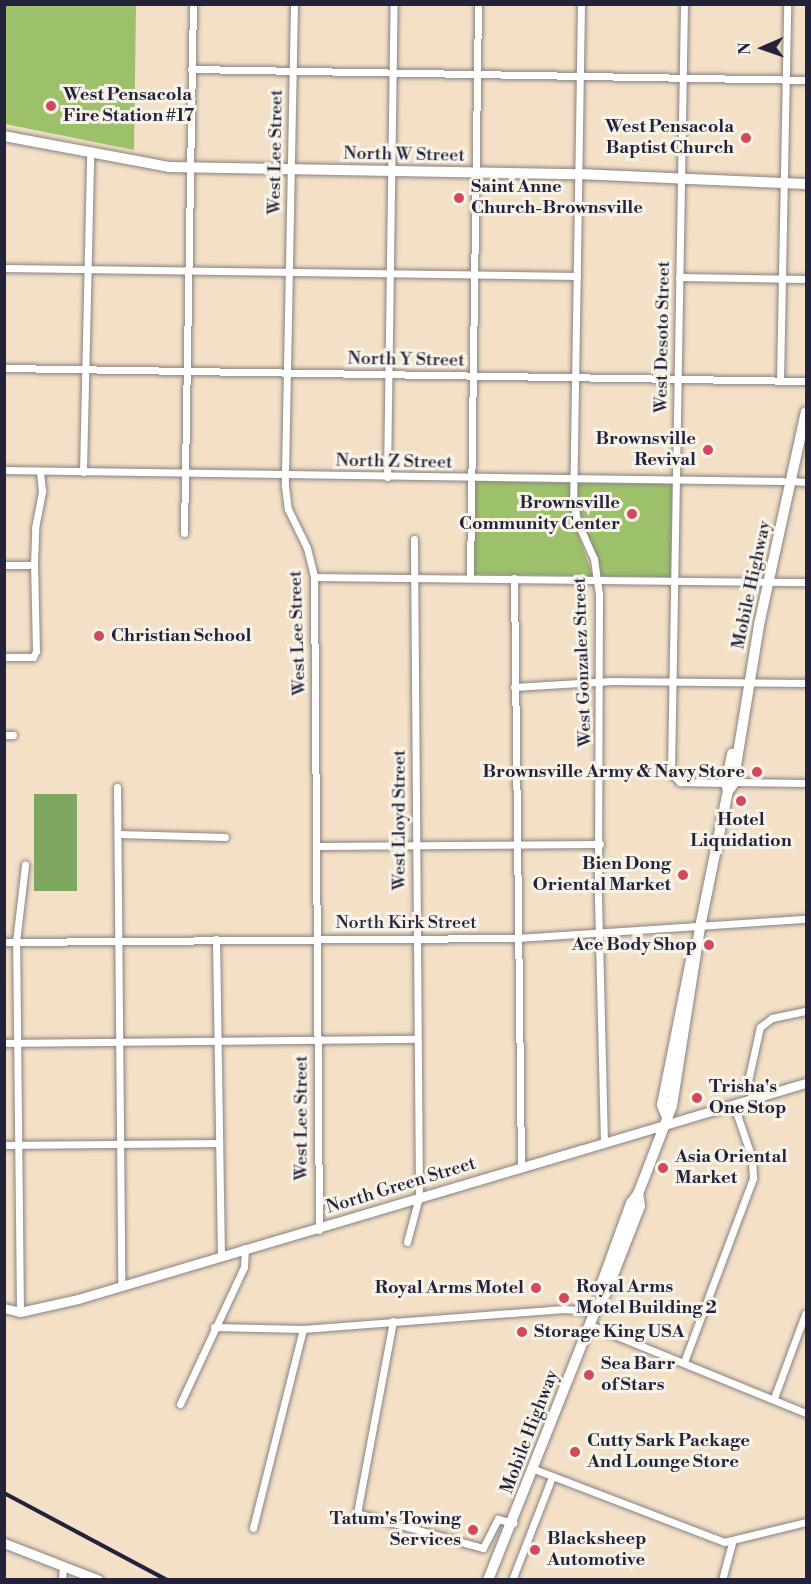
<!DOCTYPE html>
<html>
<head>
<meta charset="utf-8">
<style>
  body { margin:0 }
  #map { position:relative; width:811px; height:1584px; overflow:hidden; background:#f3e0c6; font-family:"Libre Bodoni",serif }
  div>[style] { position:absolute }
  .green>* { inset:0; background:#9dc16b }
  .forest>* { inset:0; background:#7ea75f; transform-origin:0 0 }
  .roads { filter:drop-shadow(0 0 2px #8a8180) drop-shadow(0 0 2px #8a8180) }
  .minor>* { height:7px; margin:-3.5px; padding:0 3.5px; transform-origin:3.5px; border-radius:3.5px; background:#fff }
  .tertiary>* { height:9px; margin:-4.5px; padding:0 4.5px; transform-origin:4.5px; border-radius:4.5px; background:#fff }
  .secondary>* { height:10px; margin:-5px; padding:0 5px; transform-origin:5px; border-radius:5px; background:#fff }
  .primary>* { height:10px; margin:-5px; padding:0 5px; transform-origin:5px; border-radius:5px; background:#fff }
  .rail>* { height:4px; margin-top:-2px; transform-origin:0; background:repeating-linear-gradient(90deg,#f7f3e8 0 4.5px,#22223b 0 9px); box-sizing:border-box; border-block:2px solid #22223b }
  .dots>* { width:16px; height:16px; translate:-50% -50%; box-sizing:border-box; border:3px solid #f7f3e8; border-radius:50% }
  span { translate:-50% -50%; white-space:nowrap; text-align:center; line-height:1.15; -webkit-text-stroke:6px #f7f3e8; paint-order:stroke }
  .poi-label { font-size:18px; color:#22223b; font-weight:700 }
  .left { translate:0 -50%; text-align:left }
  .right { translate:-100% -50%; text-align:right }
  .street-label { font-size:18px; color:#22223b }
  .frame { position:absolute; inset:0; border:6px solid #22223b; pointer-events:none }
  .north { position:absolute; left:733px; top:18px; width:60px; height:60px; -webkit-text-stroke:4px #f7f3e8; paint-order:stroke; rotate:268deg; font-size:16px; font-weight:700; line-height:24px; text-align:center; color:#22223b }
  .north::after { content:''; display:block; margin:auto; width:21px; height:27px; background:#22223b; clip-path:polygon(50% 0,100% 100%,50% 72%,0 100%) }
</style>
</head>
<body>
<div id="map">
  <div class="green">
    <i style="clip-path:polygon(5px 4px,136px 5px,134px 150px,5px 124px)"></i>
    <i style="clip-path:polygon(474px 481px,570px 483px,571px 514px,593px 576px,473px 574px)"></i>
    <i style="clip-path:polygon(577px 483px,672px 484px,671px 577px,600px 576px,597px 558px,578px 513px)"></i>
  </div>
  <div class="forest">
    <i style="left:77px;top:794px;width:97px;height:43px;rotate:90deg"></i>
  </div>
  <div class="roads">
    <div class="minor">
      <i style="left:294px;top:4px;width:482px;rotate:91.1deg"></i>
      <i style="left:285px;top:486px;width:23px;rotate:83deg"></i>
      <i style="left:288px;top:509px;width:43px;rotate:64deg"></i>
      <i style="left:307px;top:548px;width:30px;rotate:76deg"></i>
      <i style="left:314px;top:577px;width:653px;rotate:89.56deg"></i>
      <i style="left:581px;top:4px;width:494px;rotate:90.9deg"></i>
      <i style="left:573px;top:498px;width:23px;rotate:80deg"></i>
      <i style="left:577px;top:521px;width:42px;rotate:65.9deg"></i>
      <i style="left:594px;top:559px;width:35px;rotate:82deg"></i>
      <i style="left:599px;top:594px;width:304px;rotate:90.2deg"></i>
      <i style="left:598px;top:898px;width:245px;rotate:88.6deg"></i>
      <i style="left:684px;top:4px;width:769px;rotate:90.97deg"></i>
      <i style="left:671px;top:773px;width:13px;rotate:45deg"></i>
      <i style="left:680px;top:782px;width:46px;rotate:1.2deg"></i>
      <i style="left:191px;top:69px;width:615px;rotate:1.02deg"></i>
      <i style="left:4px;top:268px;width:573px;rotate:0.8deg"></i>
      <i style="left:679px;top:277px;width:127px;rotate:0.9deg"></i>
      <i style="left:4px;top:368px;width:802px;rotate:0.93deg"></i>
      <i style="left:780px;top:381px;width:377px;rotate:-88.9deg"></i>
      <i style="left:4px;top:470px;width:779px;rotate:0.81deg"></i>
      <i style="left:83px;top:472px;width:319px;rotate:-88.7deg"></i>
      <i style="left:387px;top:477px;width:473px;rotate:-89.2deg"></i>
      <i style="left:792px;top:481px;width:14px;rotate:4deg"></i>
      <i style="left:184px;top:533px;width:529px;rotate:-89.03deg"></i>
      <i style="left:4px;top:565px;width:30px"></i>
      <i style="left:314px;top:577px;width:492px;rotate:0.6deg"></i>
      <i style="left:470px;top:577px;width:573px;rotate:-89.2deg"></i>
      <i style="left:514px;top:578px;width:588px;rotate:89.32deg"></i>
      <i style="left:4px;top:657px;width:29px"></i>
      <i style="left:33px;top:657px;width:7px;rotate:-63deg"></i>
      <i style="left:36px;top:651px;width:86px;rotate:-91.3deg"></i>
      <i style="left:34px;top:565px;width:37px;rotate:-88deg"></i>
      <i style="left:35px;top:528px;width:38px;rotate:-79deg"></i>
      <i style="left:42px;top:491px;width:20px;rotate:-96deg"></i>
      <i style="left:514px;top:687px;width:98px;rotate:-3.5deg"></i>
      <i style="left:612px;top:681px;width:194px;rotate:0.6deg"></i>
      <i style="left:4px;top:735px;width:9px"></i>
      <i style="left:734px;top:782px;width:72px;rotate:0.8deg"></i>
      <i style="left:117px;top:787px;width:498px;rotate:89.5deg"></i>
      <i style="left:119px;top:834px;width:106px;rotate:1.6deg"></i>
      <i style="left:316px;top:846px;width:284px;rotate:-0.4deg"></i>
      <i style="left:216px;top:939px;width:315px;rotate:89.1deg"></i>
      <i style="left:4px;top:942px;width:513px;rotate:-0.45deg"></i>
      <i style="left:517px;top:938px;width:290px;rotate:-3.8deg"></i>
      <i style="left:4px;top:1043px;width:413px;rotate:-0.6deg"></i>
      <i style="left:753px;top:1099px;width:19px;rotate:-106deg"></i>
      <i style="left:748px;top:1081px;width:55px;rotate:-77.5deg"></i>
      <i style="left:760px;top:1027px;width:15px;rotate:-37deg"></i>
      <i style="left:772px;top:1018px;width:35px;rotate:-12deg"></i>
      <i style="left:4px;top:1145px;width:215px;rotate:-0.5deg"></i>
      <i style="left:407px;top:1242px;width:47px;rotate:-75.1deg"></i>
      <i style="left:419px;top:1197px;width:658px;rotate:-90.44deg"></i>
      <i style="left:20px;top:1312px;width:370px;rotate:-90.6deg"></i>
      <i style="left:16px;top:942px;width:78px;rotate:-83.3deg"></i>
      <i style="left:393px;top:1321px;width:195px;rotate:100.6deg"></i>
      <i style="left:357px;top:1513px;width:131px;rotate:15.5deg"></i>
      <i style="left:483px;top:1548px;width:33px;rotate:-63deg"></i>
      <i style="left:498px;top:1519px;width:16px;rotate:15deg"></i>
      <i style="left:590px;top:1325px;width:233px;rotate:22.2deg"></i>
      <i style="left:214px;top:1327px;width:89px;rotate:1.3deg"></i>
      <i style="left:303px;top:1329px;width:262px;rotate:-4.4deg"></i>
      <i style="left:564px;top:1309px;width:31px;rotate:4deg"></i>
      <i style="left:684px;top:1362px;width:197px;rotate:-69.4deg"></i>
      <i style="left:753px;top:1178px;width:20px;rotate:-93deg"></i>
      <i style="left:752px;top:1158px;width:55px;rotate:-109.1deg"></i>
      <i style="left:774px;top:1398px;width:90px;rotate:-69.7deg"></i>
      <i style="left:180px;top:1404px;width:151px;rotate:-65deg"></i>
      <i style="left:244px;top:1267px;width:19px;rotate:-87deg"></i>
      <i style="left:534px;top:1469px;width:204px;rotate:21deg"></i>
      <i style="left:724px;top:1542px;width:84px;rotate:-13.7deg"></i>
      <i style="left:253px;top:1528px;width:205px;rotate:-75.9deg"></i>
      <i style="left:62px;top:1580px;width:14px;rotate:-86deg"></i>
      <i style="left:512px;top:1580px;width:110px;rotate:-68.8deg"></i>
      <i style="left:722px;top:1580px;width:39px;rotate:-75deg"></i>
    </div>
    <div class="tertiary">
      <i style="left:4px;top:1308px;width:16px;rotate:14deg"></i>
      <i style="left:20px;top:1312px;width:59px;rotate:-12.6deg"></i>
      <i style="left:78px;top:1299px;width:759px;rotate:-16.53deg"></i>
      <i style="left:4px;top:1543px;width:102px;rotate:21.3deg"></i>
    </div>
    <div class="secondary">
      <i style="left:4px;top:136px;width:168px;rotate:10.6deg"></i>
      <i style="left:169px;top:167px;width:409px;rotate:1deg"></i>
      <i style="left:578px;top:174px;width:228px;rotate:2.5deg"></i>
    </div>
    <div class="primary">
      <i style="left:728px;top:791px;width:8px;rotate:-104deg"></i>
      <i style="left:726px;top:783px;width:30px;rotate:-78deg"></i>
      <i style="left:666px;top:1115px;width:11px;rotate:-112deg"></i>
      <i style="left:662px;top:1105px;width:148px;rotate:-78.7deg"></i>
      <i style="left:601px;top:1296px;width:5px;rotate:-112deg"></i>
      <i style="left:599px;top:1291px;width:94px;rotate:-70deg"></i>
      <i style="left:631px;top:1203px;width:11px;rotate:-52deg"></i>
      <i style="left:638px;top:1194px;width:94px;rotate:-68.9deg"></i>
      <i style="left:672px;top:1106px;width:181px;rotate:-81.1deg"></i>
      <i style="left:700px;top:927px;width:139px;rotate:-78.4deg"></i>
      <i style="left:728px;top:791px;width:9px;rotate:-54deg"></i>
      <i style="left:733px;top:784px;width:161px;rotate:-80.7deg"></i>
      <i style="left:759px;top:625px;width:218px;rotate:-77.6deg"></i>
      <i style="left:488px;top:1580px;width:289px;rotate:-68.3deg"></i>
      <i style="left:595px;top:1311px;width:21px;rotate:-59deg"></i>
      <i style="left:606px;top:1293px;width:93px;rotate:-68.7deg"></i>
      <i style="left:640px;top:1206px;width:12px;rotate:-99deg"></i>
    </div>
  </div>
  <div class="rail">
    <i style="left:4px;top:1493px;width:185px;rotate:28.1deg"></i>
  </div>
  <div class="dots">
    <i style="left:51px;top:106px;background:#d1495b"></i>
    <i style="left:746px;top:138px;background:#d1495b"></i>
    <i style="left:459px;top:198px;background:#d1495b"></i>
    <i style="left:708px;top:450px;background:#d1495b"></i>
    <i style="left:632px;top:514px;background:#d1495b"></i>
    <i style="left:99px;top:636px;background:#d1495b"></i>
    <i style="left:757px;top:772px;background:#d1495b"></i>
    <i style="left:741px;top:801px;background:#d1495b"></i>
    <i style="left:683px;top:875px;background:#d1495b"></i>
    <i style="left:709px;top:945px;background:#d1495b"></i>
    <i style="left:697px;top:1098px;background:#d1495b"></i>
    <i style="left:663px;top:1168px;background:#d1495b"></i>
    <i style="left:536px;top:1288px;background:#d1495b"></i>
    <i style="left:564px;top:1298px;background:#d1495b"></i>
    <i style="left:522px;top:1332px;background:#d1495b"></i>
    <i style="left:589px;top:1375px;background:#d1495b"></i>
    <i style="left:575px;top:1452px;background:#d1495b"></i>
    <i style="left:473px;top:1530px;background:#d1495b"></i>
    <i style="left:535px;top:1550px;background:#d1495b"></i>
  </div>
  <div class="poi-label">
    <span class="left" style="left:63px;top:106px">West Pensacola<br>Fire Station #17</span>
    <span class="right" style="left:734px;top:138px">West Pensacola<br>Baptist Church</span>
    <span class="left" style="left:471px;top:198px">Saint Anne<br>Church-Brownsville</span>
    <span class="right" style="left:696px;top:450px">Brownsville<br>Revival</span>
    <span class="right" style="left:620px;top:514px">Brownsville<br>Community Center</span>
    <span class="left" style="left:111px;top:636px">Christian School</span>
    <span class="right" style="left:745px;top:772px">Brownsville Army &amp; Navy Store</span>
    <span style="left:741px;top:831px">Hotel<br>Liquidation</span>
    <span class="right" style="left:671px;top:875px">Bien Dong<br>Oriental Market</span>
    <span class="right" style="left:697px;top:945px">Ace Body Shop</span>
    <span class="left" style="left:709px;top:1098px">Trisha's<br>One Stop</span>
    <span class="left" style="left:675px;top:1168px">Asia Oriental<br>Market</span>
    <span class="right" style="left:524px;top:1288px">Royal Arms Motel</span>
    <span class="left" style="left:576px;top:1298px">Royal Arms<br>Motel Building 2</span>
    <span class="left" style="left:534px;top:1332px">Storage King USA</span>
    <span class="left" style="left:601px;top:1375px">Sea Barr<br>of Stars</span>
    <span class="left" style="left:587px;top:1452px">Cutty Sark Package<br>And Lounge Store</span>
    <span class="right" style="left:461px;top:1530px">Tatum's Towing<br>Services</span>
    <span class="left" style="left:547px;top:1550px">Blacksheep<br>Automotive</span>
  </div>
  <div class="street-label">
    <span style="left:276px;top:152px;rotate:-89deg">West Lee Street</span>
    <span style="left:404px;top:155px;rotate:1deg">North W Street</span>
    <span style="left:663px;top:337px;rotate:-89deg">West Desoto Street</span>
    <span style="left:406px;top:360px;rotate:1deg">North Y Street</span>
    <span style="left:394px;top:462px;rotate:1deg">North Z Street</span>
    <span style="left:752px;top:585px;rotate:-78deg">Mobile Highway</span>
    <span style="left:298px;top:633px;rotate:-92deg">West Lee Street</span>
    <span style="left:583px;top:662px;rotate:-92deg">West Gonzalez Street</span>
    <span style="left:400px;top:820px;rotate:-90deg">West Lloyd Street</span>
    <span style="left:406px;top:923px">North Kirk Street</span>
    <span style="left:302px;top:1118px;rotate:-90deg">West Lee Street</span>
    <span style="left:401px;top:1186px;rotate:-17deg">North Green Street</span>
    <span style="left:530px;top:1432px;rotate:-69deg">Mobile Highway</span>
  </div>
  <div class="frame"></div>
  <div class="north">N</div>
</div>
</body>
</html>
